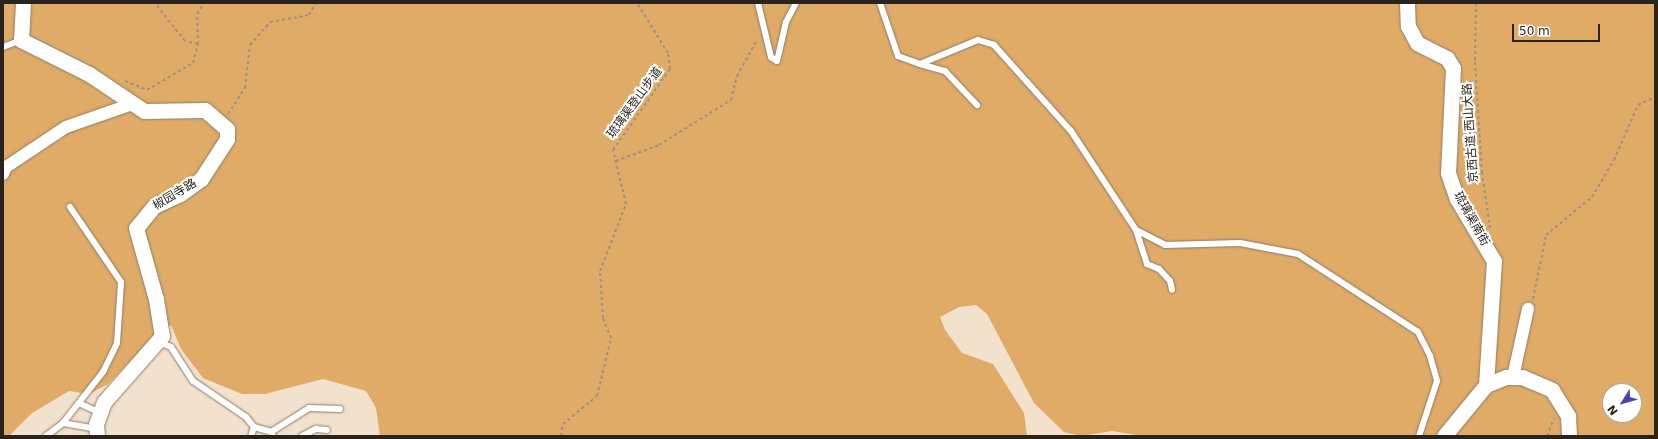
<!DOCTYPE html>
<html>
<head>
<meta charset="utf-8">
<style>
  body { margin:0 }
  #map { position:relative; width:1658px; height:439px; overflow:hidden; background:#f2e1cd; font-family:"DejaVu Sans","Noto Sans SC",sans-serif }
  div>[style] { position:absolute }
  .forest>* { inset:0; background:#dfab66 }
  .path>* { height:2px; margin-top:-1px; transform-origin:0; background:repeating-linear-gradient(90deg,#9e9283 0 3px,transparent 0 6px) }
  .roads { filter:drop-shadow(0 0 1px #8c7d6b) drop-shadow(0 0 1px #8c7d6b) }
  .service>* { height:6px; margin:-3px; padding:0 3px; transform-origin:3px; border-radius:3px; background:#fff }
  .minor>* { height:12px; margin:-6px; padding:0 6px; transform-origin:6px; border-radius:6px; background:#fff }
  .tertiary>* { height:15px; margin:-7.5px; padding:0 7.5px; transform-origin:7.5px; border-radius:7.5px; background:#fff }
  span { translate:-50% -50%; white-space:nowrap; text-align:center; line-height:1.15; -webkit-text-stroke:4px #fff; paint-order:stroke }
  .street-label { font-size:12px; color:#29231b }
  .frame { position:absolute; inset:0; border:4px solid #29231b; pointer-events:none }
  .north { position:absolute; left:1602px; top:383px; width:40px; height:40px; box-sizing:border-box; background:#fff; border:1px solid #a9a7a4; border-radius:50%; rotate:233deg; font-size:11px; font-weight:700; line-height:16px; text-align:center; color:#29231b }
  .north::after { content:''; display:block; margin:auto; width:14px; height:18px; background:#4e40b8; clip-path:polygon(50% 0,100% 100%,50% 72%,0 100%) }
  .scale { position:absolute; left:1512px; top:24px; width:88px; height:18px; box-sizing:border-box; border:2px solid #29231b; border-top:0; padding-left:5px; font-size:12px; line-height:14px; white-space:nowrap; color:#29231b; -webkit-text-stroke:3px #fff; paint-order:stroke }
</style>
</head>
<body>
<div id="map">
  <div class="forest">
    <i style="clip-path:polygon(evenodd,3px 3px,1655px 3px,1655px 436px,1142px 436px,1112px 431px,1081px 436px,1064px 432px,1034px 403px,987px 314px,976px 305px,959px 307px,940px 317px,945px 330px,962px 353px,993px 364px,1024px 413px,1027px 436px,380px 436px,376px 408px,366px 391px,323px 379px,265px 394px,242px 394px,203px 378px,181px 349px,171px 325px,152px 339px,108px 384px,89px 394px,69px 391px,32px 413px,9px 436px,3px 436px,3px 3px,1610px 391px,1634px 391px,1634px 415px,1610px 415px,1610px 391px)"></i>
  </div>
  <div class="path">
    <i style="left:1476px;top:3px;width:59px;rotate:91deg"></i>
    <i style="left:1475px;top:62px;width:110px;rotate:86.4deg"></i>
    <i style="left:1482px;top:172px;width:57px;rotate:81.9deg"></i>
    <i style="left:198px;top:44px;width:30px;rotate:-92deg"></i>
    <i style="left:197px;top:14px;width:13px;rotate:-58deg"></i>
    <i style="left:125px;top:81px;width:24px;rotate:22deg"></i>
    <i style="left:147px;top:90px;width:53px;rotate:-30.4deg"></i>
    <i style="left:193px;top:63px;width:20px;rotate:-75deg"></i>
    <i style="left:198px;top:44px;width:13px;rotate:-167deg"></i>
    <i style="left:185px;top:41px;width:48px;rotate:-128.3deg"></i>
    <i style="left:228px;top:114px;width:31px;rotate:-57deg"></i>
    <i style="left:245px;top:88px;width:43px;rotate:-83.4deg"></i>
    <i style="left:250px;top:45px;width:30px;rotate:-49deg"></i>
    <i style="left:270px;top:22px;width:40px;rotate:-10deg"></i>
    <i style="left:309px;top:15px;width:14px;rotate:-60deg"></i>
    <i style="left:616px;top:161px;width:46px;rotate:-20.4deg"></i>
    <i style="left:659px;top:145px;width:85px;rotate:-32deg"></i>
    <i style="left:731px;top:100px;width:25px;rotate:-76deg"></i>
    <i style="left:737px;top:76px;width:41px;rotate:-60.9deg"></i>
    <i style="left:1533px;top:299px;width:65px;rotate:-78.5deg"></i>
    <i style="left:1546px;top:235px;width:60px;rotate:-39.6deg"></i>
    <i style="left:1592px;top:197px;width:43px;rotate:-59.3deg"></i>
    <i style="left:1614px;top:160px;width:60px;rotate:-66.4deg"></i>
    <i style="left:1638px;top:105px;width:19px;rotate:-25deg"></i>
    <i style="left:561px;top:436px;width:12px;rotate:-81deg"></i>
    <i style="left:563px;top:424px;width:44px;rotate:-39.5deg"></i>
    <i style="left:597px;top:396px;width:60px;rotate:-76.4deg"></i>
    <i style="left:611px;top:338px;width:22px;rotate:-112deg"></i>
    <i style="left:603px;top:318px;width:47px;rotate:-93.7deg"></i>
    <i style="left:600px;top:271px;width:72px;rotate:-68.8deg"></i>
    <i style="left:626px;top:204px;width:56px;rotate:-103.5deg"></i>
    <i style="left:613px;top:150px;width:99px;rotate:-54.9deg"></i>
    <i style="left:670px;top:69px;width:16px;rotate:-97deg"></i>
    <i style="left:668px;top:53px;width:59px;rotate:-121.8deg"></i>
    <i style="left:1547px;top:436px;width:19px;rotate:-69deg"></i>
  </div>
  <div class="roads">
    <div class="service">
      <i style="left:758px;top:3px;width:56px;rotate:76.5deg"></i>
      <i style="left:771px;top:57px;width:7px;rotate:34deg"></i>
      <i style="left:777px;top:61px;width:40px;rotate:-77deg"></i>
      <i style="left:786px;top:22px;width:21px;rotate:-62deg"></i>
      <i style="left:880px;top:3px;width:56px;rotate:71.2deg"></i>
      <i style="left:898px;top:56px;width:23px;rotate:20deg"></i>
      <i style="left:920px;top:64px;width:63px;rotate:-22.5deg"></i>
      <i style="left:978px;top:40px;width:17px;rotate:17deg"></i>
      <i style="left:994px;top:45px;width:115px;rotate:48.2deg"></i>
      <i style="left:1071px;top:131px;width:118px;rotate:56.7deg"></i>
      <i style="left:1136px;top:230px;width:33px;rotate:27deg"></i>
      <i style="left:1165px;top:245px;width:75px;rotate:-1.5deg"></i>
      <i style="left:1240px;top:243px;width:59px;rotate:10.7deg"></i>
      <i style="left:1298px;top:254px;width:143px;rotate:33deg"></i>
      <i style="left:1418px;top:332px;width:27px;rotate:63deg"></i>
      <i style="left:1430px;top:356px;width:26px;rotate:74deg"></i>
      <i style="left:1437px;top:381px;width:58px;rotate:108.1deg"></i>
      <i style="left:3px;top:47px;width:19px;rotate:-21deg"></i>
      <i style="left:920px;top:64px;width:26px;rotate:16deg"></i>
      <i style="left:945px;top:71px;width:47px;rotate:46.7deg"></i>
      <i style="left:1136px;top:230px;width:36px;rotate:72deg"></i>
      <i style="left:1147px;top:264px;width:13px;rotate:23deg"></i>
      <i style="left:1159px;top:269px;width:16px;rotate:47deg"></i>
      <i style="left:1170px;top:281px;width:9px;rotate:77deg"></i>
      <i style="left:159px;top:342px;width:13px;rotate:23deg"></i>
      <i style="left:171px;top:347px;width:40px;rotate:57.1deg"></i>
      <i style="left:193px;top:381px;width:64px;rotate:34.2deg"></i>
      <i style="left:246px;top:417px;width:13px;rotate:51deg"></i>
      <i style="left:254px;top:427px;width:9px;rotate:108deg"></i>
      <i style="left:81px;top:404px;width:21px;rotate:25deg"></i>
      <i style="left:63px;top:423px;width:65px;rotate:-51.9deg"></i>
      <i style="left:103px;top:372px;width:32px;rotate:-64deg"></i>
      <i style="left:117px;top:343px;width:61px;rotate:-86.2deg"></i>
      <i style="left:121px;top:282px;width:91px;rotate:-124.2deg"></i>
      <i style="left:254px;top:427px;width:18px;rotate:16deg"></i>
      <i style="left:271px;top:432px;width:4px;rotate:63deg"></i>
      <i style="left:271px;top:432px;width:45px;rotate:-32.3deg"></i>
      <i style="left:309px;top:408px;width:31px;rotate:2deg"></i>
      <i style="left:46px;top:436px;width:21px;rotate:-37deg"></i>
      <i style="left:63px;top:423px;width:34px;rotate:10deg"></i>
      <i style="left:302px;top:436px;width:16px;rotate:-27deg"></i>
      <i style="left:316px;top:429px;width:11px;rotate:5deg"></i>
    </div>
    <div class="minor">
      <i style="left:3px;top:174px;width:8px;rotate:-67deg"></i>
      <i style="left:6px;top:167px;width:72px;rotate:-33.7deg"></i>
      <i style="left:66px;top:127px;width:70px;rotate:-19.2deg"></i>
      <i style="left:1513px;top:377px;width:70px;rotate:-77.6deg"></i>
    </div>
    <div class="tertiary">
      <i style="left:23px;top:3px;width:37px;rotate:93deg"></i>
      <i style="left:21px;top:40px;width:76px;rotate:26.6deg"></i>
      <i style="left:89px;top:74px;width:66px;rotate:33.9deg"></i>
      <i style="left:144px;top:111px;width:61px;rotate:-0.9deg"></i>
      <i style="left:205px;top:110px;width:29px;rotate:41deg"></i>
      <i style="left:227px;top:129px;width:10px;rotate:90deg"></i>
      <i style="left:227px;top:139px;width:48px;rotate:123deg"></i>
      <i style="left:201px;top:179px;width:26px;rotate:144deg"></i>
      <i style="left:180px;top:194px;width:29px;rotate:155deg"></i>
      <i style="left:154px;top:206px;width:28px;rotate:129deg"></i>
      <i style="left:136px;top:228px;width:74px;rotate:74.3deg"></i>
      <i style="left:156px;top:299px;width:37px;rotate:81deg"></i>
      <i style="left:162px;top:336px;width:88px;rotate:131.3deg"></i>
      <i style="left:104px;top:402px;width:23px;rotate:110deg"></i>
      <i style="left:96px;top:424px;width:12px;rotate:85deg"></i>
      <i style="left:1407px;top:3px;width:23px;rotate:88deg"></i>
      <i style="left:1408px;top:26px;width:19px;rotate:62deg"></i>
      <i style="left:1417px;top:43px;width:34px;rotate:27deg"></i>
      <i style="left:1447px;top:58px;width:12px;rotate:59deg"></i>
      <i style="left:1453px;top:68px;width:105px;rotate:92.7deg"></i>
      <i style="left:1448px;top:173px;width:28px;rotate:71deg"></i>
      <i style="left:1457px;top:199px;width:72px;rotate:59.2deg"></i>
      <i style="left:1494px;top:261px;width:124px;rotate:93.7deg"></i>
      <i style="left:1444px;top:436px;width:66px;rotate:-50.5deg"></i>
      <i style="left:1486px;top:385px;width:22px;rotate:-22deg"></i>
      <i style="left:1506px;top:377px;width:16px"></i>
      <i style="left:1522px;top:377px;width:33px;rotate:23deg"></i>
      <i style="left:1552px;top:390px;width:31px;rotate:58deg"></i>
      <i style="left:1568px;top:416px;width:20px;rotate:87deg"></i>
    </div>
  </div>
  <div class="street-label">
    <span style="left:635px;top:103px;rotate:-54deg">琉璃渠登山步道</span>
    <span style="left:1471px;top:133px;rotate:-94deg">京西古道·西山大路</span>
    <span style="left:175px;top:195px;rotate:-31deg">椒园寺路</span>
    <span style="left:1471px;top:219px;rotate:61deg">琉璃渠南街</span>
  </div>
  <div class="frame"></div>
  <div class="north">N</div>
  <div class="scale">50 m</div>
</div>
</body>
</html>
